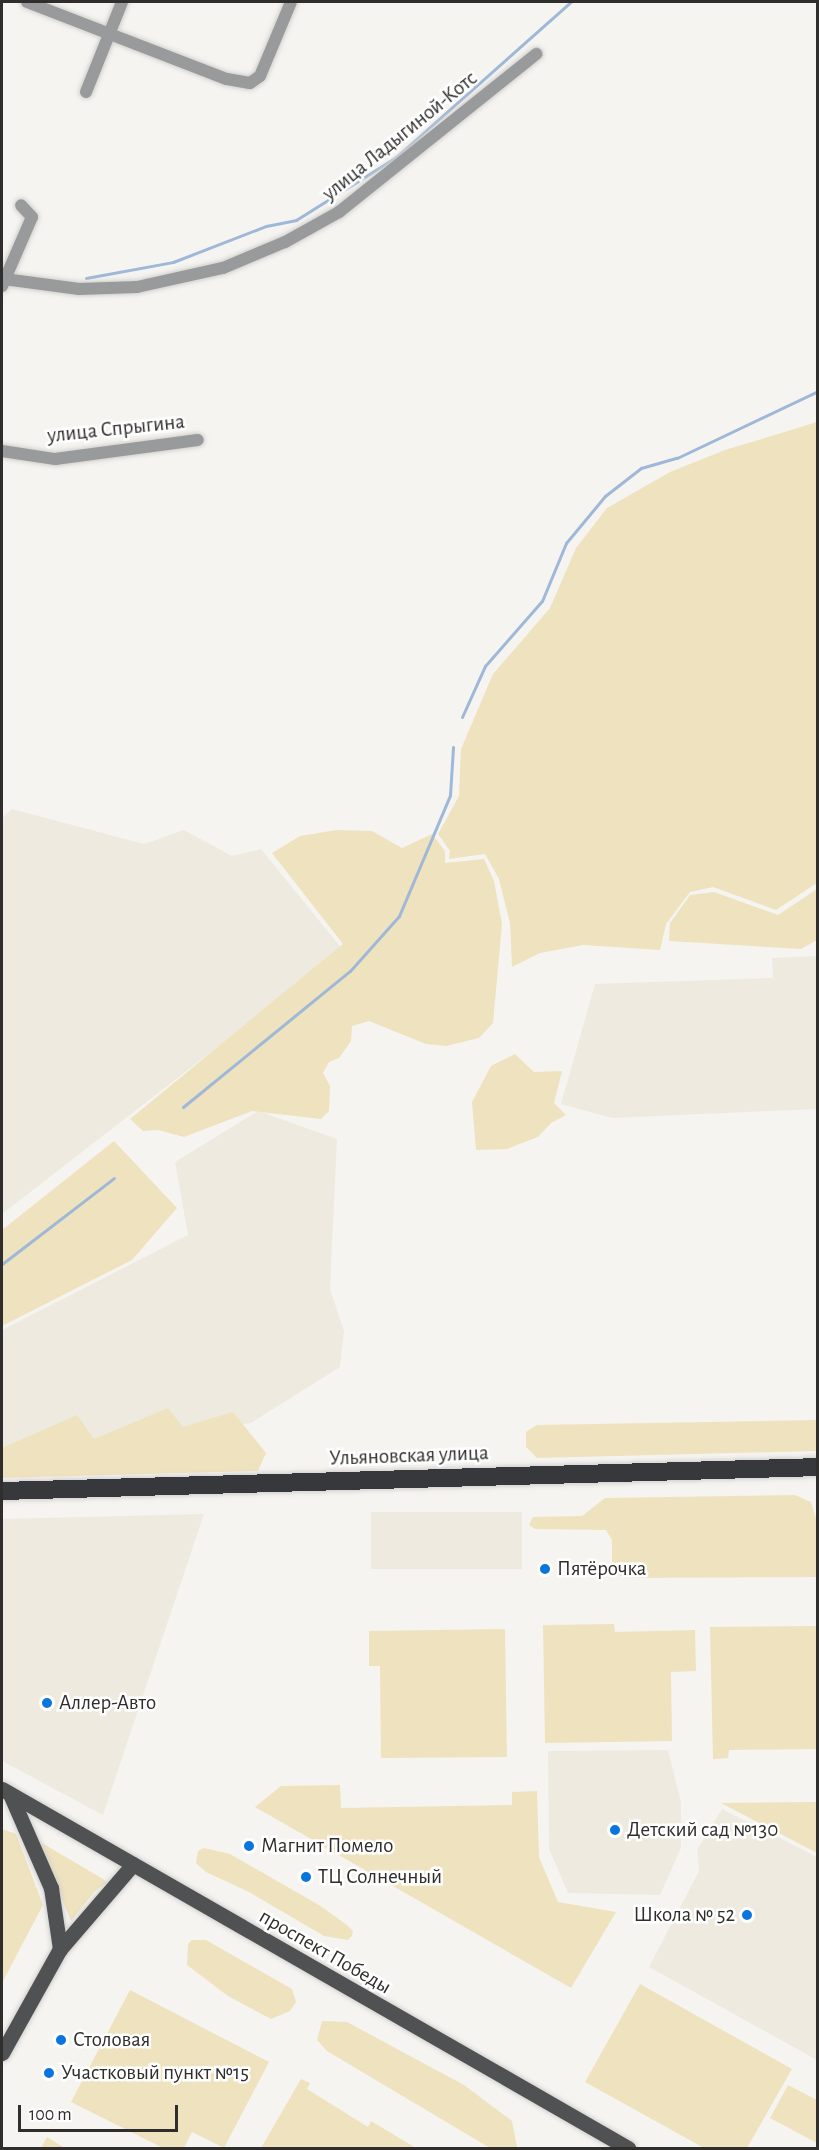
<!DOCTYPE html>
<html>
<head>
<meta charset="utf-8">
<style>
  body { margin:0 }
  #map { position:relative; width:819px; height:2150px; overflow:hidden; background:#f6f4f1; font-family:"Alegreya Sans",sans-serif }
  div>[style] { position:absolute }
  .built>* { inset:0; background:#eeeadf; transform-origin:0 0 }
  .green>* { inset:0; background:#efe2be }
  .stream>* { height:3px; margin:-1.5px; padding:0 1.5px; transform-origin:1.5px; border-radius:1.5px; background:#9fb8d7 }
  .roads { filter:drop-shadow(0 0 2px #d2d0ce) drop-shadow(0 0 2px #d2d0ce) }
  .street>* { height:12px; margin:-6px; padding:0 6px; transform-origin:6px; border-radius:6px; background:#999a9b }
  .primary>* { height:15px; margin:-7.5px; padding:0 7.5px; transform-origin:7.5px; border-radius:7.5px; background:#505153 }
  .highway>* { height:18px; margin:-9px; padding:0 9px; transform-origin:9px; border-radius:9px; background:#36383b }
  .dots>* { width:16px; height:16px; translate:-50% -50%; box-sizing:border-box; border:3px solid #fff; border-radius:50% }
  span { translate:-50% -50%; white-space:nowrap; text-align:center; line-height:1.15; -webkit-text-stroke:5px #fff; paint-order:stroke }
  .street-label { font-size:21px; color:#2f2e2d }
  .poi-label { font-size:21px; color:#2f2e2d }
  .left { translate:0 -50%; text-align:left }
  .right { translate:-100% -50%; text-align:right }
  .frame { position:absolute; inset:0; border:3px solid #2f2e2d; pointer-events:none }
  .scale { position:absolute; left:18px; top:2105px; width:160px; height:27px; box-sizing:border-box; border:3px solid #2f2e2d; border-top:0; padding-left:8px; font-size:18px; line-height:21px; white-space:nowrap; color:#2f2e2d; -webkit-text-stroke:4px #fff; paint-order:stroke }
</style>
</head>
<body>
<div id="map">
  <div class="built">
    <i style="clip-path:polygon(12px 809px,144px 844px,184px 830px,232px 856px,261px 849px,343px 950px,2px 1214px,2px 818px)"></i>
    <i style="clip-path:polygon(817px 956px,817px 1109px,612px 1118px,561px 1104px,595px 984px,773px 978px,772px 958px)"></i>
    <i style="clip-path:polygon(258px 1111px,337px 1139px,330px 1289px,344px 1331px,340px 1367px,251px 1423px,2px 1455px,2px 1330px,188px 1235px,175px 1162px)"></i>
    <i style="left:371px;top:1512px;width:151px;height:57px"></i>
    <i style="clip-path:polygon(204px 1514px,103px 1815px,2px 1761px,2px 1519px)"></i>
    <i style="clip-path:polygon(668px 1750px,681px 1802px,681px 1848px,660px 1895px,568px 1893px,549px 1849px,548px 1751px)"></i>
    <i style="clip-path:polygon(722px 1809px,817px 1857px,817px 2060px,649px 1967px,699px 1871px,697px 1850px)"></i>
  </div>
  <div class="green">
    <i style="clip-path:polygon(817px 422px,817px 883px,776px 910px,713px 887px,690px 892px,666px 924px,660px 950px,583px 945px,540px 953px,512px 967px,510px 923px,499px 879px,485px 854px,449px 859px,450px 851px,438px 834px,459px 796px,461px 749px,493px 674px,550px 608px,576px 548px,607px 508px,670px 472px,725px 450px)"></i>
    <i style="clip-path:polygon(337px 830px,372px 831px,402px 848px,432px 834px,445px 851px,445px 863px,484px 859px,494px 881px,502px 924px,493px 1023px,479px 1038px,446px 1046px,426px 1044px,369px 1021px,352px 1026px,351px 1041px,339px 1058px,329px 1062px,323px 1073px,330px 1086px,329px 1111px,321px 1119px,252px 1111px,184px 1137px,158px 1130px,143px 1131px,130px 1119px,343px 944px,272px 853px,300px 836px)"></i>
    <i style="clip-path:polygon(817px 889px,817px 940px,801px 949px,669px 941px,670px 923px,690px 895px,714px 892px,778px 915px)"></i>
    <i style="clip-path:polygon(515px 1054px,534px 1072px,562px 1071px,554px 1103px,566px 1115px,551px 1123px,538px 1137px,507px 1149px,476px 1150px,472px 1102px,491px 1066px)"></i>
    <i style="clip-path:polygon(114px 1141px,177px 1208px,132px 1260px,2px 1326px,2px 1230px)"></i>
    <i style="clip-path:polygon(168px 1408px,183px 1427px,233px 1412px,266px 1453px,258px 1471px,2px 1478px,2px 1448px,77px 1415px,94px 1439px)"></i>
    <i style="clip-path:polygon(817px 1420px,817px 1451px,537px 1458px,526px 1447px,526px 1432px,537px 1425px)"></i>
    <i style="clip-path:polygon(795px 1495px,811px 1502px,817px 1522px,817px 1577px,626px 1578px,616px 1574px,612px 1568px,612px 1540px,606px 1530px,535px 1529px,529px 1525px,533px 1517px,582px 1516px,605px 1498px)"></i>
    <i style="clip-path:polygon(614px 1624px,615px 1632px,695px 1630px,696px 1671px,671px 1672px,672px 1741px,545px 1743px,543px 1625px)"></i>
    <i style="clip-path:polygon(817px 1626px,817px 1749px,729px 1750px,728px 1758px,713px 1759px,710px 1627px)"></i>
    <i style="clip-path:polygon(505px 1629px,507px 1757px,381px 1758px,380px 1666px,369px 1666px,369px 1631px)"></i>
    <i style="clip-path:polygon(340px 1785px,341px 1808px,512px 1805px,512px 1792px,537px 1791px,539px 1857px,558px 1902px,616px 1912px,571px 1988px,255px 1807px,281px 1786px)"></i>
    <i style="clip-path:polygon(817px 1802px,817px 1853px,721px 1803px)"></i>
    <i style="clip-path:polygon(2px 1829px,16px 1834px,43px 1905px,2px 1983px)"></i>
    <i style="clip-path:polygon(37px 1840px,108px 1882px,95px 1891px,71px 1921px)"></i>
    <i style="clip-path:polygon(204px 1848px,230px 1854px,319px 1905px,347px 1925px,353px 1931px,352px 1936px,348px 1940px,324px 1936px,249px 1892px,206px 1872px,196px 1863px,198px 1851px)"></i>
    <i style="clip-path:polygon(192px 1940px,206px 1940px,292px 1989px,296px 2002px,290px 2011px,271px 2019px,228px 1996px,187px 1965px,188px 1944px)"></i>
    <i style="clip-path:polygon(640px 1984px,792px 2069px,747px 2148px,704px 2148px,585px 2082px)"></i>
    <i style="clip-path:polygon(130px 1990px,269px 2062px,224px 2148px,192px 2132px,184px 2148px,163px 2148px,71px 2102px)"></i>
    <i style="clip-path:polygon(322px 2021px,347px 2022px,464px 2085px,512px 2121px,517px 2147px,490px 2148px,327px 2051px,317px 2040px)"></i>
    <i style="clip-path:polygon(301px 2079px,310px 2083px,307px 2089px,368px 2127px,371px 2121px,416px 2148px,261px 2148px)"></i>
    <i style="clip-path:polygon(788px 2085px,817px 2100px,817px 2143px,770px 2118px)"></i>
    <i style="clip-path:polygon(47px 2137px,65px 2148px,41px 2148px)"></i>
  </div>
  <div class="stream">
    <i style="left:86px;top:278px;width:88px;rotate:-10.4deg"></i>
    <i style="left:173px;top:262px;width:100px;rotate:-21.2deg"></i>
    <i style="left:266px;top:226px;width:31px;rotate:-11deg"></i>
    <i style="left:296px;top:220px;width:117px;rotate:-32.1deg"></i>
    <i style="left:395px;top:158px;width:235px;rotate:-41.6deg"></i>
    <i style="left:462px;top:717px;width:56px;rotate:-65.7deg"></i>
    <i style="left:485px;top:666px;width:86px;rotate:-48.8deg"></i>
    <i style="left:542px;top:601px;width:63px;rotate:-67.5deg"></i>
    <i style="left:566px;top:543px;width:61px;rotate:-50.3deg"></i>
    <i style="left:605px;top:496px;width:46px;rotate:-37.9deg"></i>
    <i style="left:641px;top:468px;width:37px;rotate:-16deg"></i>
    <i style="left:677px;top:458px;width:156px;rotate:-25.4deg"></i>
    <i style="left:183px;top:1107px;width:215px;rotate:-39.2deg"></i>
    <i style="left:350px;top:971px;width:74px;rotate:-48.3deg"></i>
    <i style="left:399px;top:916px;width:131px;rotate:-67.1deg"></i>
    <i style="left:450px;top:795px;width:48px;rotate:-86.4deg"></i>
    <i style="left:2px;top:1264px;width:141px;rotate:-37.5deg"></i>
  </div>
  <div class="roads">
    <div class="street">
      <i style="left:27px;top:2px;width:214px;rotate:21.1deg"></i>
      <i style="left:227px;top:79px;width:23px;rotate:10deg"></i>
      <i style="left:250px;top:83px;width:12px;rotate:-35deg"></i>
      <i style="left:260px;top:76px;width:80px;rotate:-67.3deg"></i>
      <i style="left:86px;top:92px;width:97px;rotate:-68.2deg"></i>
      <i style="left:4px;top:279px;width:76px;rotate:7.6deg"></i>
      <i style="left:79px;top:289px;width:58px;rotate:-2deg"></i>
      <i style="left:137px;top:287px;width:88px;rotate:-12.5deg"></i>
      <i style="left:223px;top:268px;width:67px;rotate:-22.8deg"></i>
      <i style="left:285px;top:242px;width:62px;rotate:-29.1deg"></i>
      <i style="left:339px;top:212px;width:253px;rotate:-38.7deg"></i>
      <i style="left:2px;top:286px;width:75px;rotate:-66.5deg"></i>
      <i style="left:32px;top:217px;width:16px;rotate:-133deg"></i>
      <i style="left:2px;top:451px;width:54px;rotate:8.6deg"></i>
      <i style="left:55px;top:459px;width:144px;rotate:-7.6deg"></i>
    </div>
    <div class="primary">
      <i style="left:2px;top:1789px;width:722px;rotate:29.83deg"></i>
      <i style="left:10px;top:1794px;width:103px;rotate:66.4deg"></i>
      <i style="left:51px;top:1888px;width:62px;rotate:81.6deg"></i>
      <i style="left:2px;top:2053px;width:119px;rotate:-60.9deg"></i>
      <i style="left:60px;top:1949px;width:112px;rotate:-49.3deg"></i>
    </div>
    <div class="highway">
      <i style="left:2px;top:1491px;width:816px;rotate:-1.68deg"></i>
    </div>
  </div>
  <div class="dots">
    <i style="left:545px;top:1569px;background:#0975dd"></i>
    <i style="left:47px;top:1703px;background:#0975dd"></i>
    <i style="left:615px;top:1830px;background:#0975dd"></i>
    <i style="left:249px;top:1846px;background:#0975dd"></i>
    <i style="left:306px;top:1877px;background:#0975dd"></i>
    <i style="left:747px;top:1915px;background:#0975dd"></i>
    <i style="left:61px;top:2040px;background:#0975dd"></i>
    <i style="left:49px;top:2073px;background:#0975dd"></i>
  </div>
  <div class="street-label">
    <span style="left:400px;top:136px;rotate:-39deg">улица Ладыгиной-Котс</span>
    <span style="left:116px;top:429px;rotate:-6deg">улица Спрыгина</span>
    <span style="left:409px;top:1456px;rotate:-2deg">Ульяновская улица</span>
    <span style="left:325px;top:1952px;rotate:30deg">проспект Победы</span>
  </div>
  <div class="poi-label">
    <span class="left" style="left:557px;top:1569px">Пятёрочка</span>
    <span class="left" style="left:59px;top:1703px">Аллер-Авто</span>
    <span class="left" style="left:627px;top:1830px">Детский сад №130</span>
    <span class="left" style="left:261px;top:1846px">Магнит Помело</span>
    <span class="left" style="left:318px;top:1877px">ТЦ Солнечный</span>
    <span class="right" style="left:735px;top:1915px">Школа № 52</span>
    <span class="left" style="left:73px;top:2040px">Столовая</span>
    <span class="left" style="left:61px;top:2073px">Участковый пункт №15</span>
  </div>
  <div class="frame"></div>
  <div class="scale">100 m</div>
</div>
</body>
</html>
